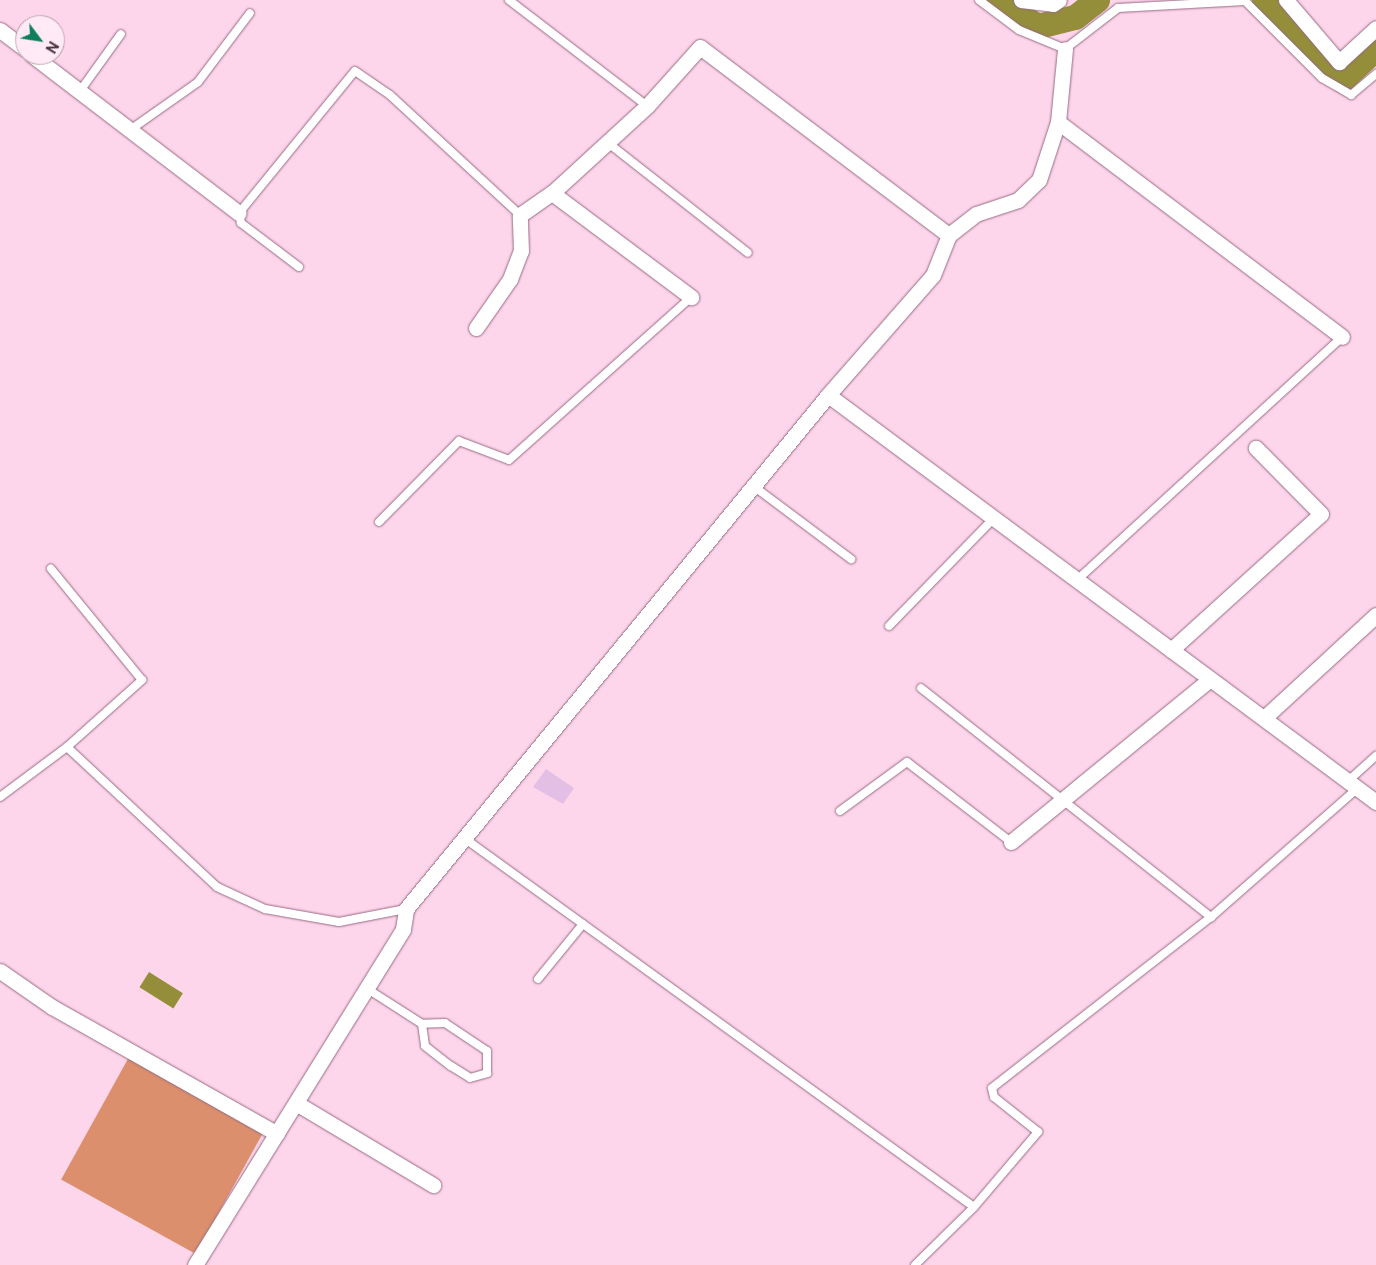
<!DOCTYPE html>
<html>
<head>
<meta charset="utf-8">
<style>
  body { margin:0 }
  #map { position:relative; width:1376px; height:1265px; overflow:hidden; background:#fed6eb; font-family:"Public Sans",sans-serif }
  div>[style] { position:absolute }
  .forest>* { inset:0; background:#dc8f6c; transform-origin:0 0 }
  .water>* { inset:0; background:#948e3a; transform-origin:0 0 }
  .river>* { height:25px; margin:-12.5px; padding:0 12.5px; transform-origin:12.5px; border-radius:12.5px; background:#948e3a }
  .building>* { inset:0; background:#e4bfe5 }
  .roads { filter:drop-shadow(0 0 1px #976b84) drop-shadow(0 0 1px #976b84) }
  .service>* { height:8px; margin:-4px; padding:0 4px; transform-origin:4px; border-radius:4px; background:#fff }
  .minor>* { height:15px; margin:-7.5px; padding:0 7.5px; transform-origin:7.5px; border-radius:7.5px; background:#fff }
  span { translate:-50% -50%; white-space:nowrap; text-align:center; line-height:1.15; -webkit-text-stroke:4.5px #ffeaf5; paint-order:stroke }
  .north { position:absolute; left:15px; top:15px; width:50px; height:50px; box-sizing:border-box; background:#ffeaf5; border:1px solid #b5a0ab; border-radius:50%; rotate:121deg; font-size:14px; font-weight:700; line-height:20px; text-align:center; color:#45323c }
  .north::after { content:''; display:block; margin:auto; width:18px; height:22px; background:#0e7f5c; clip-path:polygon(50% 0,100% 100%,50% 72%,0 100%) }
</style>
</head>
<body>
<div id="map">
  <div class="forest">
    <i style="left:129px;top:1057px;width:154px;height:140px;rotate:29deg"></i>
  </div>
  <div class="water">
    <i style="left:149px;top:972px;width:40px;height:18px;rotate:32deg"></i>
  </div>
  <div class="river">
    <i style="left:994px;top:0;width:51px;rotate:30.6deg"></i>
    <i style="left:1038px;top:26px;width:38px;rotate:-14deg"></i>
    <i style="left:1075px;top:17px;width:28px;rotate:-38deg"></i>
    <i style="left:1264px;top:0;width:112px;rotate:45.7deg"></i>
    <i style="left:1342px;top:80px;width:47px;rotate:-43.3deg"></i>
  </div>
  <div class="building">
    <i style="clip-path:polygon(546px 769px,574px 788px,563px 804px,533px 787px)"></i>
  </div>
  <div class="roads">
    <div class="service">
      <i style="left:509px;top:0;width:174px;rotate:37.5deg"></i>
      <i style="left:979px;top:0;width:50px;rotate:36.9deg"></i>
      <i style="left:1019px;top:30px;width:50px;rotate:22.4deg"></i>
      <i style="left:1065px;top:49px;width:67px;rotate:-37.7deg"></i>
      <i style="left:1118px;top:8px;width:127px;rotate:-3.2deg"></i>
      <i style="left:1245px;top:1px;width:109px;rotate:45deg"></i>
      <i style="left:1322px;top:78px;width:34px;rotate:30deg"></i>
      <i style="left:1351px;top:95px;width:33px;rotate:-40deg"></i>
      <i style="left:80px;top:91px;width:70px;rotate:-54.3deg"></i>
      <i style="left:130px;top:130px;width:83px;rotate:-35.2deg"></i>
      <i style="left:198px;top:82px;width:86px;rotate:-53deg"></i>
      <i style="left:607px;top:142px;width:179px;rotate:38.2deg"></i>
      <i style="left:299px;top:267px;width:73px;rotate:-142.8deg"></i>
      <i style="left:241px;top:223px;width:10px;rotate:-101deg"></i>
      <i style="left:239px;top:213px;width:183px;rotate:-50.8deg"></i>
      <i style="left:355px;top:71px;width:42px;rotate:34.4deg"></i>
      <i style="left:390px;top:95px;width:177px;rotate:42.7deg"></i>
      <i style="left:756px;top:488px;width:119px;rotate:36.8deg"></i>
      <i style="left:379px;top:522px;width:114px;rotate:-45.4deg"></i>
      <i style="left:459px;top:441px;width:53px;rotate:20.8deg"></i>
      <i style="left:509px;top:460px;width:244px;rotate:-41.8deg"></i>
      <i style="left:1077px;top:580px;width:360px;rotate:-42.5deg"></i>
      <i style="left:889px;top:626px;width:151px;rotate:-45.8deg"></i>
      <i style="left:921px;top:688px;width:370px;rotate:38.3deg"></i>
      <i style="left:67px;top:747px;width:205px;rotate:43deg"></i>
      <i style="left:217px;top:887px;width:53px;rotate:24.6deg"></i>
      <i style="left:265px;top:909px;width:75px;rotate:10deg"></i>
      <i style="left:339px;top:922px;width:68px;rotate:-11deg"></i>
      <i style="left:1348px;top:781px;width:38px;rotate:-42deg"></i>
      <i style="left:0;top:797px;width:84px;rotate:-36.7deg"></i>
      <i style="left:67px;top:747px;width:101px;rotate:-41.8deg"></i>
      <i style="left:142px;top:680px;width:144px;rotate:-129.3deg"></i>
      <i style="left:840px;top:811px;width:83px;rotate:-36.2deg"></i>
      <i style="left:907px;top:762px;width:131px;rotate:37.6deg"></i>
      <i style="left:464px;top:838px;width:629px;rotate:35.89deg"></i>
      <i style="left:538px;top:979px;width:71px;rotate:-50.7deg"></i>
      <i style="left:366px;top:988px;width:67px;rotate:32.7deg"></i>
      <i style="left:422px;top:1024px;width:22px;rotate:82deg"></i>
      <i style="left:425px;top:1046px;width:33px;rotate:38deg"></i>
      <i style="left:451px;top:1066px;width:22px;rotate:32deg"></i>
      <i style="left:470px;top:1078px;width:18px;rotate:-16deg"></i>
      <i style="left:487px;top:1073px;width:22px;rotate:-90deg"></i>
      <i style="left:487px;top:1051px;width:50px;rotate:-146.3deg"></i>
      <i style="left:445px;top:1023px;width:23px;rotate:178deg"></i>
      <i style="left:915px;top:1265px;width:83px;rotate:-44.5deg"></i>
      <i style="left:974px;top:1207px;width:99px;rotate:-49.5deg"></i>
      <i style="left:1038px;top:1132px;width:56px;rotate:-141.5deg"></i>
      <i style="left:994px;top:1097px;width:9px;rotate:-103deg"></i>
      <i style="left:992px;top:1088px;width:278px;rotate:-38deg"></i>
      <i style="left:1211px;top:917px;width:196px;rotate:-41.3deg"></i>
    </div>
    <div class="minor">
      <i style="left:1021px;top:0;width:32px;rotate:7deg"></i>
      <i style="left:1053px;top:4px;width:7px;rotate:-34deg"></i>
      <i style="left:1286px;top:0;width:82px;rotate:49.5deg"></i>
      <i style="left:1339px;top:62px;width:50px;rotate:-42.6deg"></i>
      <i style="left:0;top:30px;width:31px;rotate:37deg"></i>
      <i style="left:32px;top:55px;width:260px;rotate:37.4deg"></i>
      <i style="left:1058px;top:122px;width:356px;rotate:37.1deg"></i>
      <i style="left:552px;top:193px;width:174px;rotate:36.8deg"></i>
      <i style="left:476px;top:328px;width:60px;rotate:-55.2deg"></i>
      <i style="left:510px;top:279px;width:30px;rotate:-69deg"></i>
      <i style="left:521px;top:251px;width:36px;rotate:-92deg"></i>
      <i style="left:520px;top:215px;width:39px;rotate:-35deg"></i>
      <i style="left:552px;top:193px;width:129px;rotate:-42.5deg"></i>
      <i style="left:647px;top:106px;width:79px;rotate:-48.1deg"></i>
      <i style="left:700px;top:47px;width:312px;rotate:37.1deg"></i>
      <i style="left:828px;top:395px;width:683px;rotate:36.6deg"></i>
      <i style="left:1171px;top:650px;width:202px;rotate:-42.2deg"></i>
      <i style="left:1321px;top:514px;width:93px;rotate:-134.6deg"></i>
      <i style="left:1264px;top:718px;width:152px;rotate:-42.6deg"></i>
      <i style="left:1011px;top:842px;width:257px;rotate:-39.3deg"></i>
      <i style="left:0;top:971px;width:63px;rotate:34.7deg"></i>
      <i style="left:52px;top:1007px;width:258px;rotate:29.4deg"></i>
      <i style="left:296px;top:1103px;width:160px;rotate:30.9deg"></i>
      <i style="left:195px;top:1265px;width:395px;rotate:-58.2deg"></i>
      <i style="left:403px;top:929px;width:20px;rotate:-81deg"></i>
      <i style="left:406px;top:909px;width:665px;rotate:-50.61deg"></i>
      <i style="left:828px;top:395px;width:159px;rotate:-48.8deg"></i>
      <i style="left:933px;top:275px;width:43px;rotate:-68.2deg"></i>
      <i style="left:949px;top:235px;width:34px;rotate:-38deg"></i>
      <i style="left:976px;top:214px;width:44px;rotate:-18.4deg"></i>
      <i style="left:1018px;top:200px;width:29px;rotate:-44deg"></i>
      <i style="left:1039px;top:180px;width:61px;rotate:-71.9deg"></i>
      <i style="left:1058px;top:122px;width:73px;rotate:-84.5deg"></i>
    </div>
  </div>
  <div class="north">N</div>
</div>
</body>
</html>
